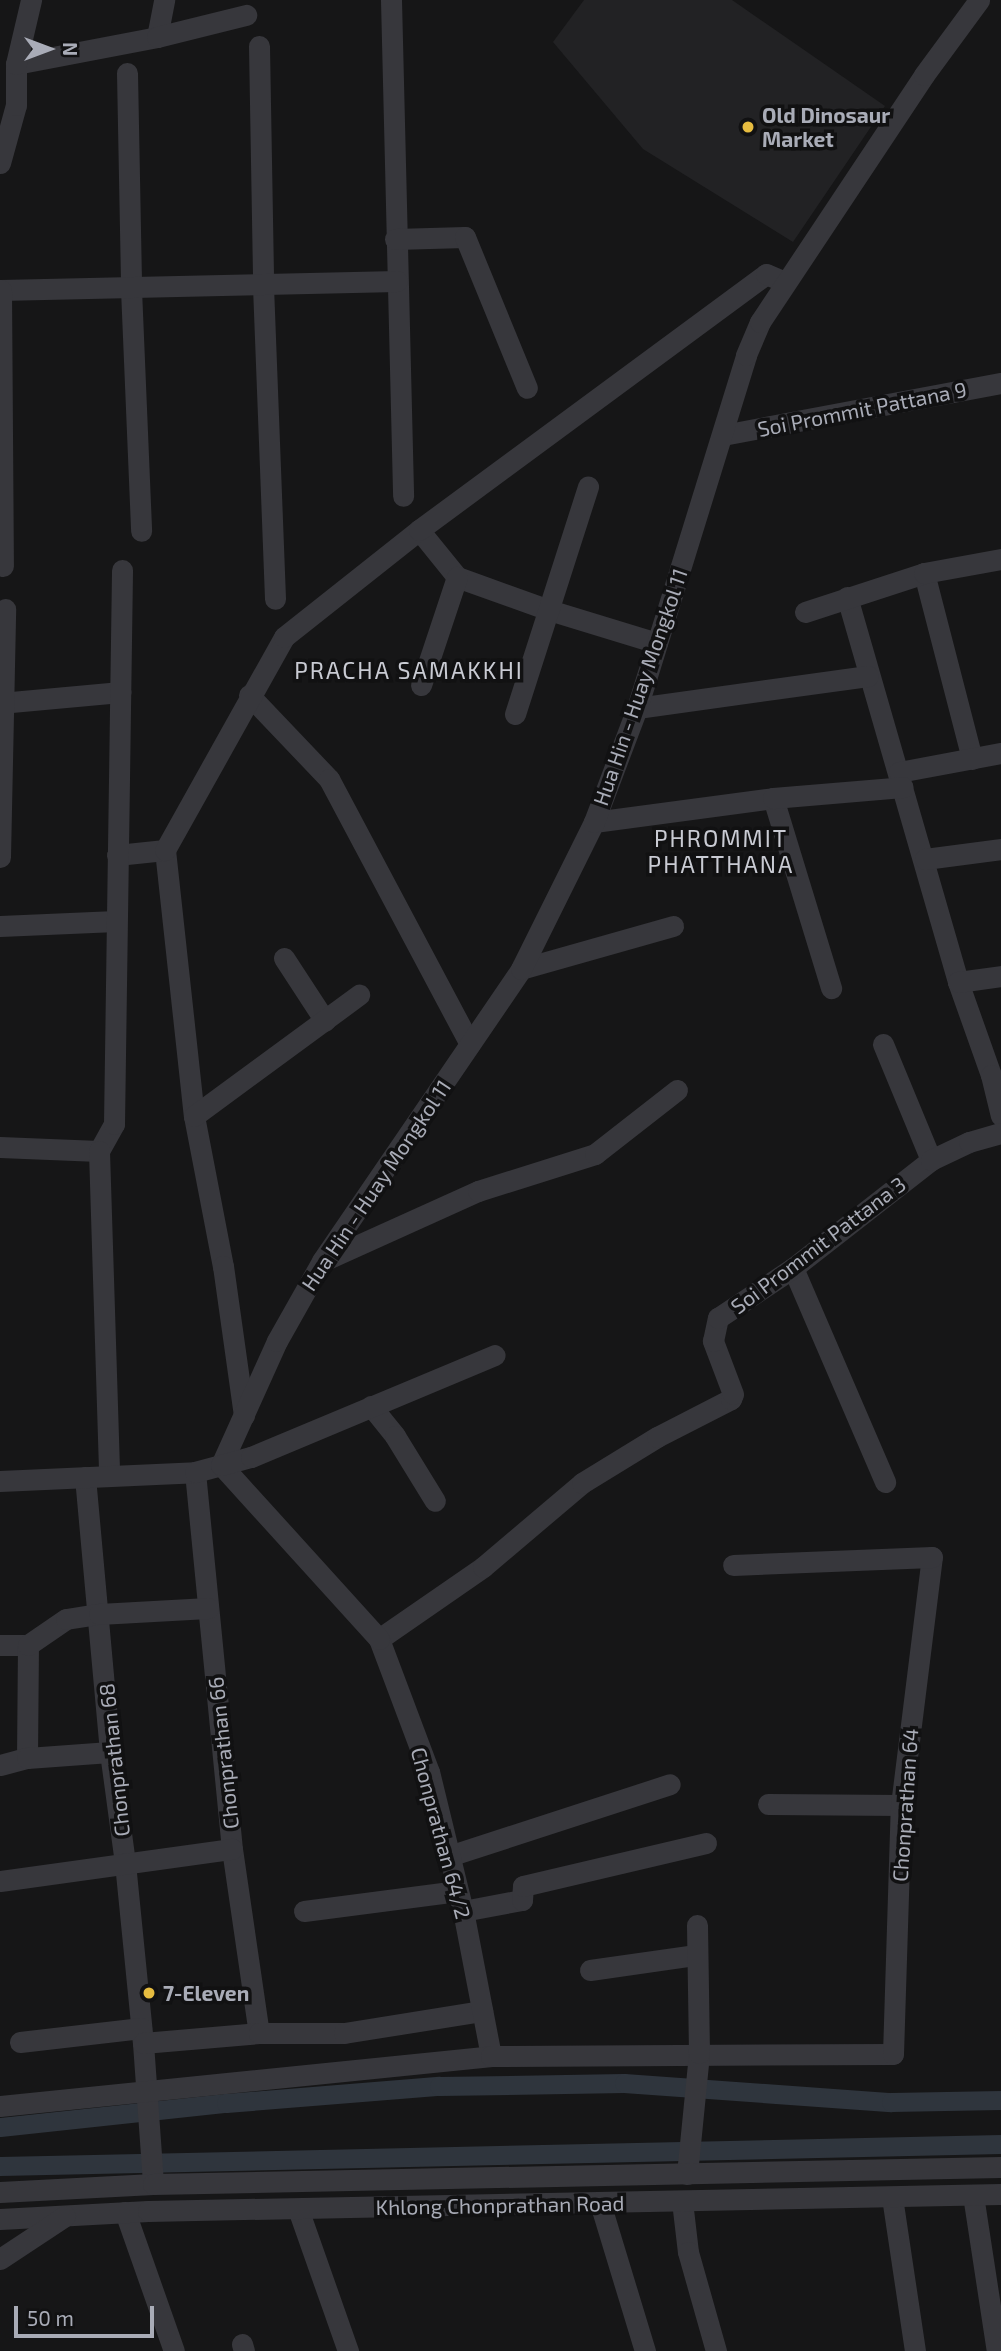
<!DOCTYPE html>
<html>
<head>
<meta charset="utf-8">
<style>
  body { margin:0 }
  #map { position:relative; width:1001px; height:2351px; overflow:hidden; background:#161617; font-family:"Exo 2",sans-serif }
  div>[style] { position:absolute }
  .built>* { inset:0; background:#222224 }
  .canal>* { height:19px; margin:-9.5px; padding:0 9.5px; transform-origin:9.5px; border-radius:9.5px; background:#2f353d }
  .minor>* { height:21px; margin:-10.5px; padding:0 10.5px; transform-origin:10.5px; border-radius:10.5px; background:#37373c }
  .dots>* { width:19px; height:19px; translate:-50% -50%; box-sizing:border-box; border:4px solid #111112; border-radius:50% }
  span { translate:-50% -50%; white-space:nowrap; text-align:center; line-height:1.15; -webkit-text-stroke:7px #111112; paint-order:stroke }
  .poi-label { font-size:21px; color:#a9acb7; font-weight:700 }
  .left { translate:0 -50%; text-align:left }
  .street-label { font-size:21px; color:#a9acb7 }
  .neighbourhood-label { font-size:23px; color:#c9cbd3; letter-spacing:2px }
  .north { position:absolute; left:14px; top:14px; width:70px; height:70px; -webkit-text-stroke:5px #111112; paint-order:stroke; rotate:90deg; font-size:19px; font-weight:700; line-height:28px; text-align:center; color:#a9acb7 }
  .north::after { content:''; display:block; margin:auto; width:24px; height:32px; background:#a9acb7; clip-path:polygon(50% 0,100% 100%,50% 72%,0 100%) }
  .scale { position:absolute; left:14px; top:2306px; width:140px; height:32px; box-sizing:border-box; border:4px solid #a9acb7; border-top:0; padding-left:9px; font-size:21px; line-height:24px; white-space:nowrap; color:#a9acb7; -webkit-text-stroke:5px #111112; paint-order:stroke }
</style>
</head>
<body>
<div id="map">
  <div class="built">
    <i style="clip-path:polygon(584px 0,732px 0,885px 106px,793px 242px,643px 149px,553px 42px)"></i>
  </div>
  <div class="canal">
    <i style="left:0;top:2127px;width:227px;rotate:-6.1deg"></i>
    <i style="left:226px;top:2103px;width:214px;rotate:-4.6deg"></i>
    <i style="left:439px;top:2086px;width:185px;rotate:-0.9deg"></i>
    <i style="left:624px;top:2083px;width:268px;rotate:4.1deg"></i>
    <i style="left:891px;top:2102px;width:110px;rotate:-1deg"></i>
    <i style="left:0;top:2166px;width:1001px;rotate:-1.26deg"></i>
  </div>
  <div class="minor">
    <i style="left:391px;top:0;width:496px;rotate:88.6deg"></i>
    <i style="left:157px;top:37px;width:38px;rotate:-79deg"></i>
    <i style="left:259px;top:46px;width:240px;rotate:89deg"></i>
    <i style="left:263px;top:286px;width:313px;rotate:87.8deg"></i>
    <i style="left:16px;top:64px;width:144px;rotate:-10.8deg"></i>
    <i style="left:157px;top:37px;width:92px;rotate:-13.9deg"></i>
    <i style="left:127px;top:73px;width:216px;rotate:88.9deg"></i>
    <i style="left:131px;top:289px;width:242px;rotate:87.6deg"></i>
    <i style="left:0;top:163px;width:60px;rotate:-74.6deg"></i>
    <i style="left:16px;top:105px;width:41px;rotate:-90deg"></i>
    <i style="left:16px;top:64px;width:66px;rotate:-76.8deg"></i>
    <i style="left:395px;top:239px;width:70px;rotate:-1.6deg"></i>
    <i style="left:465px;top:237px;width:163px;rotate:67.7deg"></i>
    <i style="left:0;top:290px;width:397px;rotate:-1.3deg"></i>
    <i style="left:1px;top:290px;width:276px;rotate:89.6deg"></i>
    <i style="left:723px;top:435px;width:283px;rotate:-10.6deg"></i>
    <i style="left:419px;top:530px;width:60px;rotate:51deg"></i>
    <i style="left:457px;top:577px;width:98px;rotate:19.7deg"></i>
    <i style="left:549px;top:610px;width:113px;rotate:17deg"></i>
    <i style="left:924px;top:573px;width:192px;rotate:75.5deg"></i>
    <i style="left:847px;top:597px;width:401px;rotate:73.9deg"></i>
    <i style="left:958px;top:982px;width:99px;rotate:70.5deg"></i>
    <i style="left:991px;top:1075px;width:42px;rotate:76.3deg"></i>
    <i style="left:805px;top:612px;width:125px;rotate:-18.1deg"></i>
    <i style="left:924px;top:573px;width:78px;rotate:-10.3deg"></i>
    <i style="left:421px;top:685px;width:114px;rotate:-71.6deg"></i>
    <i style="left:249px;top:695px;width:116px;rotate:46.4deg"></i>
    <i style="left:329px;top:779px;width:300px;rotate:62deg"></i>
    <i style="left:0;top:703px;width:121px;rotate:-5.2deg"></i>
    <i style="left:637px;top:708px;width:233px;rotate:-7.9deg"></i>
    <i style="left:515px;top:714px;width:239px;rotate:-72.2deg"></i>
    <i style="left:899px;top:772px;width:104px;rotate:-10.6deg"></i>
    <i style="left:773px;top:798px;width:199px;rotate:73deg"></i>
    <i style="left:594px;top:822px;width:181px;rotate:-7.6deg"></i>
    <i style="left:773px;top:798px;width:130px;rotate:-4.8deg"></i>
    <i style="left:165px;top:850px;width:268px;rotate:83.8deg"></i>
    <i style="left:194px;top:1116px;width:153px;rotate:79.1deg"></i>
    <i style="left:223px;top:1266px;width:151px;rotate:82deg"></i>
    <i style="left:117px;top:855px;width:48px;rotate:-5.9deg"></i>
    <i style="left:165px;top:850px;width:244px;rotate:-60.8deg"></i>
    <i style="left:284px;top:637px;width:172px;rotate:-38.4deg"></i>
    <i style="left:419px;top:530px;width:431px;rotate:-36.4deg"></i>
    <i style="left:766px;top:274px;width:21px;rotate:23deg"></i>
    <i style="left:0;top:857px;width:248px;rotate:-88.8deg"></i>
    <i style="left:925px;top:859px;width:77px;rotate:-7.5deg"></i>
    <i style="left:0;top:926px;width:116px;rotate:-2.5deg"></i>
    <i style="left:284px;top:958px;width:75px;rotate:56.9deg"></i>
    <i style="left:521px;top:969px;width:158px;rotate:-15.8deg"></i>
    <i style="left:958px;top:982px;width:43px;rotate:-7.9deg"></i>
    <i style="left:883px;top:1044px;width:126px;rotate:67.5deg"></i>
    <i style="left:194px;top:1116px;width:205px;rotate:-36.3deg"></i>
    <i style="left:0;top:1147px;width:99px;rotate:2.3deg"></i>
    <i style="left:99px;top:1151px;width:31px;rotate:-61deg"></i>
    <i style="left:114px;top:1124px;width:554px;rotate:-89.17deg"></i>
    <i style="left:99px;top:1151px;width:324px;rotate:88.2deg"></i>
    <i style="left:323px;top:1261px;width:170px;rotate:-24.3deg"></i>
    <i style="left:478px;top:1191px;width:123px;rotate:-17.5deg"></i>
    <i style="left:595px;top:1154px;width:104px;rotate:-38deg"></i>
    <i style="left:793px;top:1268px;width:233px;rotate:66.7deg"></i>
    <i style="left:371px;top:1406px;width:38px;rotate:51deg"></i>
    <i style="left:395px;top:1436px;width:76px;rotate:58.4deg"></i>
    <i style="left:195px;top:1472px;width:379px;rotate:84.4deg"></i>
    <i style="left:232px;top:1849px;width:186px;rotate:81.7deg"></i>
    <i style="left:85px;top:1477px;width:276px;rotate:84.8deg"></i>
    <i style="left:110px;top:1752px;width:112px;rotate:82.3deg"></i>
    <i style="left:125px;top:1863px;width:181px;rotate:84.3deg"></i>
    <i style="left:143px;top:2043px;width:141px;rotate:85.9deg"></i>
    <i style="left:0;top:1481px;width:195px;rotate:-2.6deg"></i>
    <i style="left:195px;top:1472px;width:27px;rotate:-15deg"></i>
    <i style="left:221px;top:1465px;width:136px;rotate:-65.7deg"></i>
    <i style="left:277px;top:1341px;width:92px;rotate:-60.6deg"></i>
    <i style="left:322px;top:1261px;width:353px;rotate:-55.7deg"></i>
    <i style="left:521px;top:969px;width:164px;rotate:-63.6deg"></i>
    <i style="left:594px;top:822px;width:122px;rotate:-69.3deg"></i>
    <i style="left:637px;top:708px;width:369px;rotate:-72.8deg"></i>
    <i style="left:746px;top:355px;width:36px;rotate:-67deg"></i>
    <i style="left:760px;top:322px;width:296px;rotate:-56.4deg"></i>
    <i style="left:924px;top:75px;width:93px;rotate:-53.7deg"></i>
    <i style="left:379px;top:1639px;width:126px;rotate:-34.7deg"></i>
    <i style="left:483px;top:1567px;width:130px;rotate:-40.3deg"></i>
    <i style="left:582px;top:1483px;width:88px;rotate:-31.5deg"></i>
    <i style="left:657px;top:1437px;width:83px;rotate:-27.2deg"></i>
    <i style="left:731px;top:1399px;width:5px;rotate:-68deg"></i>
    <i style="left:733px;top:1394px;width:57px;rotate:-110.7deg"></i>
    <i style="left:713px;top:1341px;width:24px;rotate:-78deg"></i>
    <i style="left:718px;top:1318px;width:90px;rotate:-33.7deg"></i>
    <i style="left:793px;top:1268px;width:175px;rotate:-38deg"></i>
    <i style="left:931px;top:1160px;width:42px;rotate:-25.3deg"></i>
    <i style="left:969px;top:1142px;width:33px;rotate:-16deg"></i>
    <i style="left:0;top:1645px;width:28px"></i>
    <i style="left:27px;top:1758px;width:113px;rotate:-89.5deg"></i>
    <i style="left:28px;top:1645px;width:46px;rotate:-34.4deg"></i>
    <i style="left:66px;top:1619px;width:33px;rotate:-9deg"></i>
    <i style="left:99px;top:1614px;width:109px;rotate:-3.2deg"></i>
    <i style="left:0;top:1765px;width:28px;rotate:-15deg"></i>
    <i style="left:27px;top:1758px;width:83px;rotate:-4.1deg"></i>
    <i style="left:768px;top:1804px;width:133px;rotate:0.4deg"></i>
    <i style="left:449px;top:1856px;width:232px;rotate:-18deg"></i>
    <i style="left:0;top:1881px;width:234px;rotate:-7.9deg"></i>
    <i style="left:304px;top:1911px;width:155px;rotate:-7.4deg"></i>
    <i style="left:463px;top:1911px;width:60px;rotate:-10.6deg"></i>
    <i style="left:522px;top:1900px;width:14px;rotate:-86deg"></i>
    <i style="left:523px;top:1886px;width:188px;rotate:-13.2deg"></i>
    <i style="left:590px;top:1970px;width:107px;rotate:-8.1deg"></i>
    <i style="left:20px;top:2042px;width:122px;rotate:-6.6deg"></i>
    <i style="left:143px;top:2043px;width:116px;rotate:-4.9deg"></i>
    <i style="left:259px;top:2033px;width:85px"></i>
    <i style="left:344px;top:2033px;width:140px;rotate:-9.1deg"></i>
    <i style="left:491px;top:2056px;width:148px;rotate:-100.9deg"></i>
    <i style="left:463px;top:1911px;width:143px;rotate:-103.7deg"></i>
    <i style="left:429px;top:1772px;width:142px;rotate:-110.6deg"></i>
    <i style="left:379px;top:1639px;width:235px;rotate:-132.2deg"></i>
    <i style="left:221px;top:1465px;width:31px;rotate:-15deg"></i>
    <i style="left:251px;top:1457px;width:264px;rotate:-22.7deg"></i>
    <i style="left:0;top:2106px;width:494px;rotate:-5.8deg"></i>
    <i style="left:491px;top:2056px;width:402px;rotate:-0.3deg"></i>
    <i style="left:893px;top:2054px;width:249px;rotate:-88.2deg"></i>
    <i style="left:901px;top:1805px;width:250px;rotate:-82.9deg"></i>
    <i style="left:932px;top:1557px;width:199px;rotate:177.7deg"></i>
    <i style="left:687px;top:2174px;width:122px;rotate:-84.3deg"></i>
    <i style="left:699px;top:2053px;width:128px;rotate:-90.9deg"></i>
    <i style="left:0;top:2192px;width:153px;rotate:-3deg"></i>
    <i style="left:153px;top:2184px;width:848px;rotate:-1.15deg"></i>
    <i style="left:973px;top:2195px;width:158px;rotate:81.3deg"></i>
    <i style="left:892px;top:2197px;width:156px;rotate:81.5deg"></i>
    <i style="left:682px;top:2201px;width:51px;rotate:83.3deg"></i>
    <i style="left:688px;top:2252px;width:103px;rotate:74.2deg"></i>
    <i style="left:600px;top:2203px;width:155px;rotate:73.1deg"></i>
    <i style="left:298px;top:2209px;width:151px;rotate:70.6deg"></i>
    <i style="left:125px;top:2212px;width:147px;rotate:70.6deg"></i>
    <i style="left:0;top:2219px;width:148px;rotate:-3.1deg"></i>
    <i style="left:148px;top:2211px;width:853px;rotate:-1.14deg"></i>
    <i style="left:0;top:2259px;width:78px;rotate:-33.5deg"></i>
    <i style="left:242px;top:2344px;width:7px;rotate:74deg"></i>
  </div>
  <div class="dots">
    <i style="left:748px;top:127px;background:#e6bc40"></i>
    <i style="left:149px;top:1993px;background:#e6bc40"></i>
  </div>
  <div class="poi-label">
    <span class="left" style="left:762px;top:127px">Old Dinosaur<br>Market</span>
    <span class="left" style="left:163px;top:1993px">7-Eleven</span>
  </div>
  <div class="street-label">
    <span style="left:862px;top:409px;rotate:-11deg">Soi Prommit Pattana 9</span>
    <span style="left:640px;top:687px;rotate:-71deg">Hua Hin - Huay Mongkol 11</span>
    <span style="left:376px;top:1185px;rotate:-56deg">Hua Hin - Huay Mongkol 11</span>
    <span style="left:818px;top:1245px;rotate:-37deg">Soi Prommit Pattana 3</span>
    <span style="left:223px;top:1753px;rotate:-96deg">Chonprathan 66</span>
    <span style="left:114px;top:1760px;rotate:-96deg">Chonprathan 68</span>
    <span style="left:905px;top:1805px;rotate:-86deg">Chonprathan 64</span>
    <span style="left:441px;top:1833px;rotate:75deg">Chonprathan 64/2</span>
    <span style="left:500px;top:2205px;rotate:-1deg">Khlong Chonprathan Road</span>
  </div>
  <div class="neighbourhood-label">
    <span style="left:409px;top:670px">PRACHA SAMAKKHI</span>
    <span style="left:721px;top:851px">PHROMMIT<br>PHATTHANA</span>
  </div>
  <div class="north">N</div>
  <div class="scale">50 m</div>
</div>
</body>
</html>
